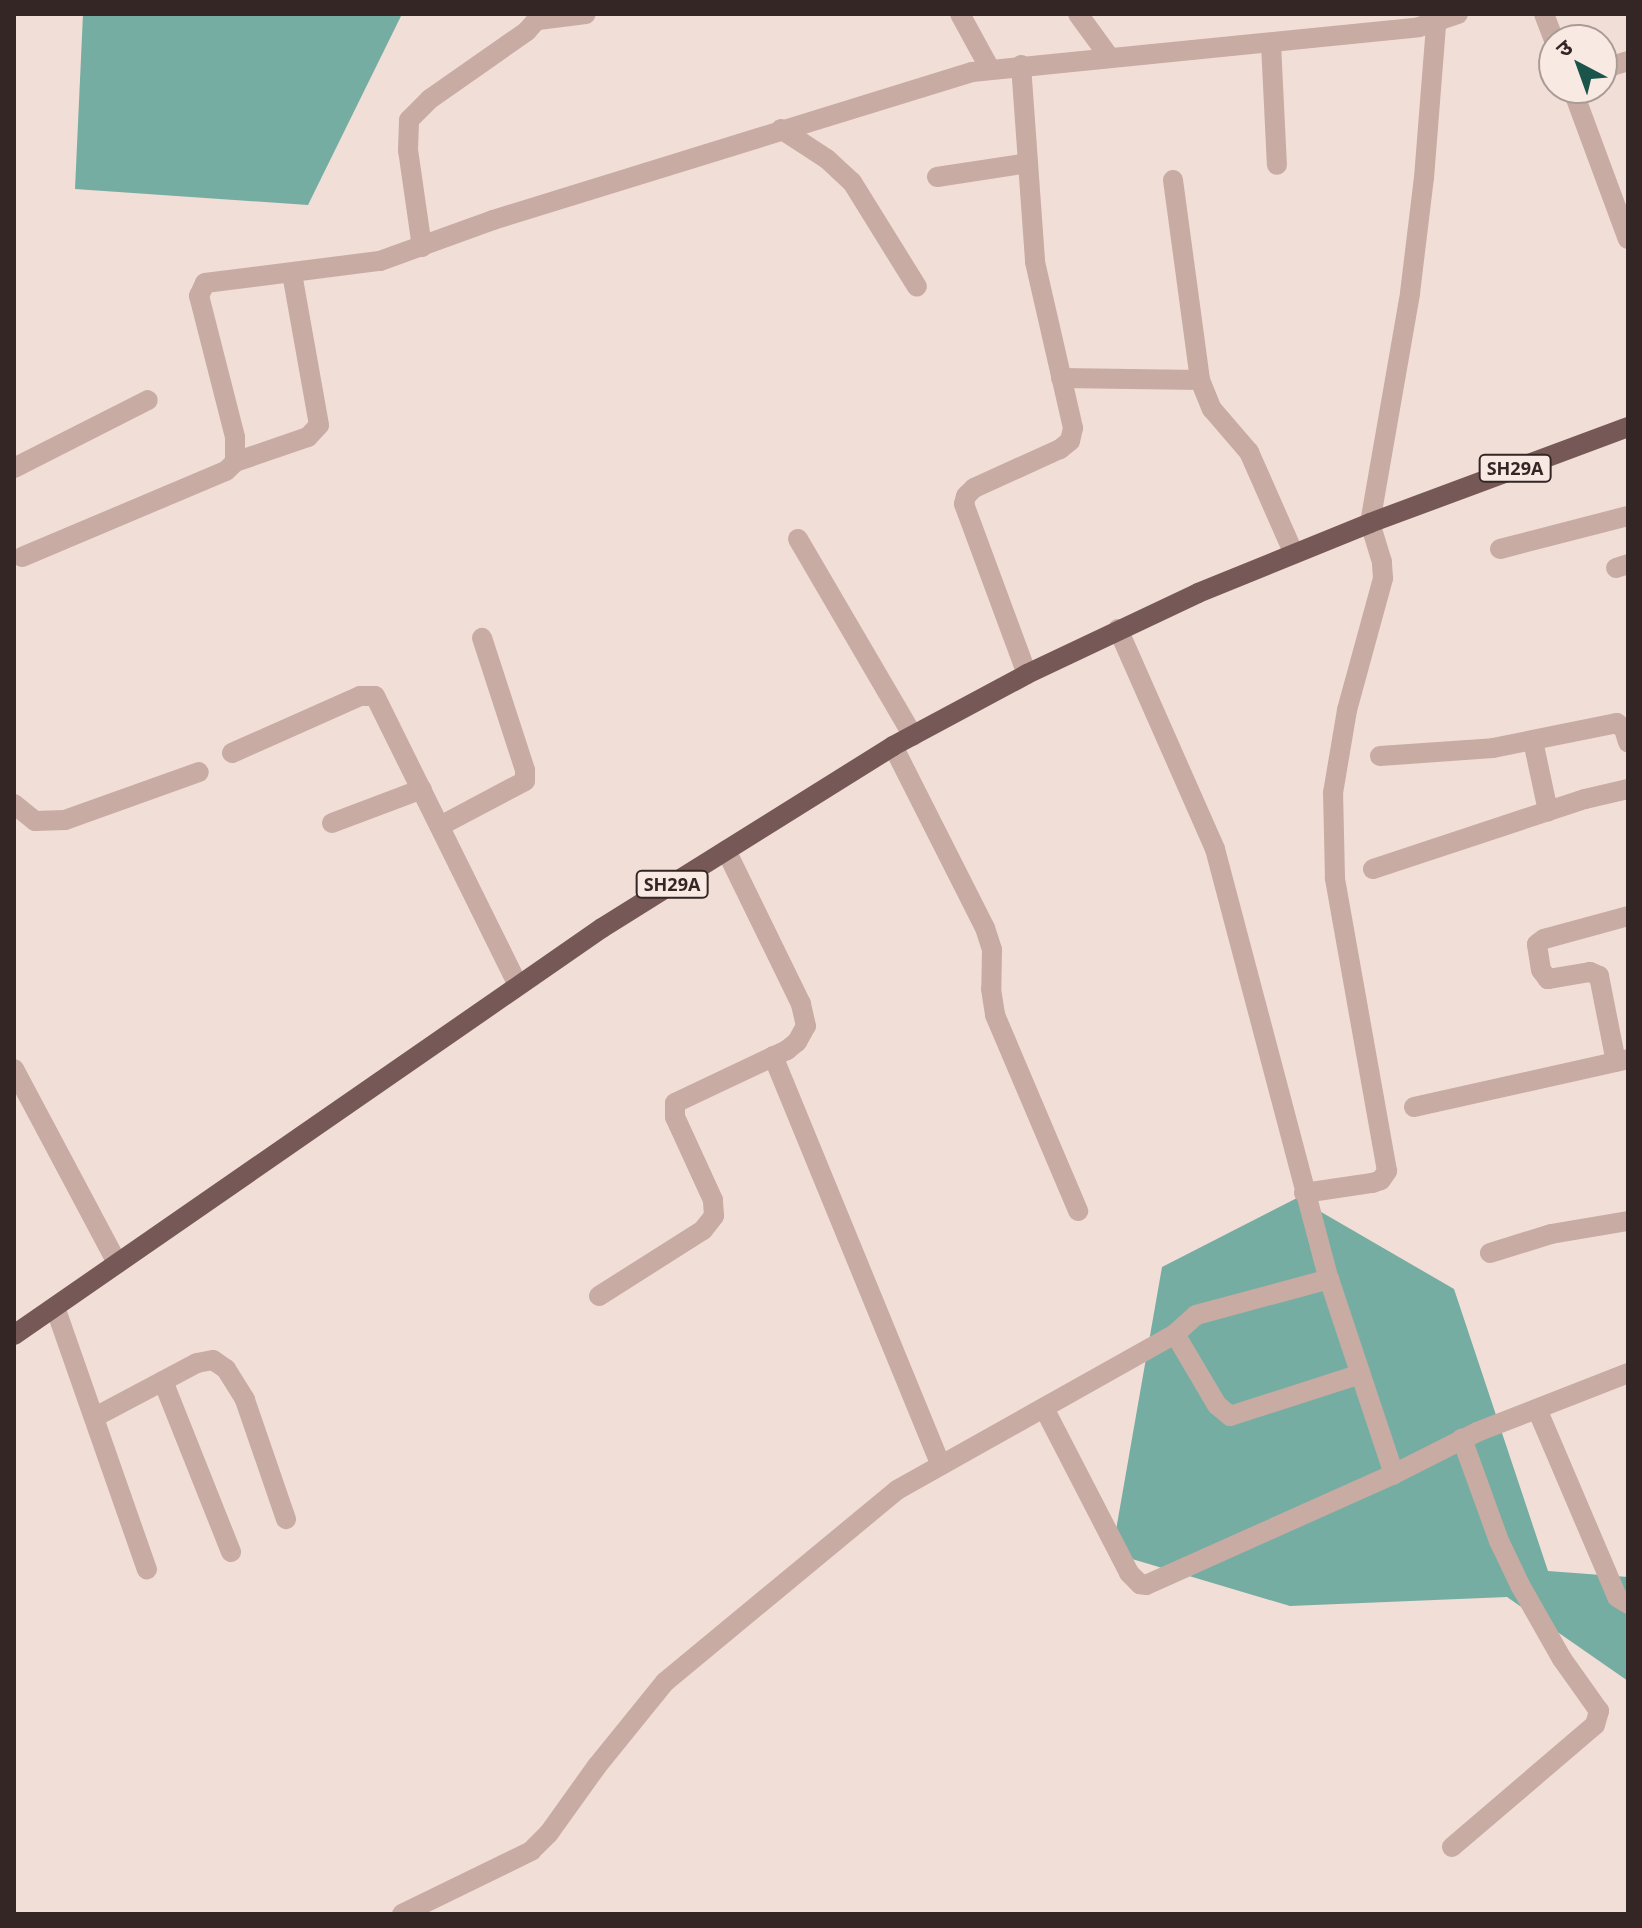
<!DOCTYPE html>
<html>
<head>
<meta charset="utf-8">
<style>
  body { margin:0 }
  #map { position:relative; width:1642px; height:1928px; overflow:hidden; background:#f1ded7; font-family:"Open Sans","Noto Sans Devanagari",sans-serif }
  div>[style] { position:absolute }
  .water>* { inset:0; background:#76ada2 }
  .street>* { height:20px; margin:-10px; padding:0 10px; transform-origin:10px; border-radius:10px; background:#c8aba3 }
  .primary>* { height:20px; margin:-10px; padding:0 10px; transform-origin:10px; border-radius:10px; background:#765956 }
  span { translate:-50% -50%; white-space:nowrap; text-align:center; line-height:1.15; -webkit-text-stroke:8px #f9e9e3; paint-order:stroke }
  .shield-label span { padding:2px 6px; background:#f9e9e3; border:2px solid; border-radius:6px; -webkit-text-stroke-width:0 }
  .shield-label { font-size:18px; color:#332625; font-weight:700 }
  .frame { position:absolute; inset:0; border:16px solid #332625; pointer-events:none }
  .north { position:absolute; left:1538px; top:24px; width:80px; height:80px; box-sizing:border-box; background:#f9e9e3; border:2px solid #aa9b97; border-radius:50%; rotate:319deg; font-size:22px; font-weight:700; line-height:32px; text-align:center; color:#332625 }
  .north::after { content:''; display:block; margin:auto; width:28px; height:36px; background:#1b544a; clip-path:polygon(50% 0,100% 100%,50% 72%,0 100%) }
</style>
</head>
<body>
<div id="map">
  <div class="water">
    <i style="clip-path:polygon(83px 14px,402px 14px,308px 205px,75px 189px)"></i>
    <i style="clip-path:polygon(1297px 1198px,1454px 1289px,1548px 1571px,1628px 1577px,1628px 1681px,1507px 1597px,1290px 1606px,1112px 1553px,1162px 1267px)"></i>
  </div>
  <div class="street">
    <i style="left:960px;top:14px;width:63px;rotate:61.4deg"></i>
    <i style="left:1078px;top:14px;width:54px;rotate:54deg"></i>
    <i style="left:1544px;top:14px;width:28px;rotate:69deg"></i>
    <i style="left:538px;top:20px;width:48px;rotate:-7.1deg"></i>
    <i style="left:1271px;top:44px;width:121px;rotate:87.2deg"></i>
    <i style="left:1021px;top:65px;width:197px;rotate:85.9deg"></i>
    <i style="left:1035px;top:262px;width:170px;rotate:77.1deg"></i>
    <i style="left:1073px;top:428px;width:13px;rotate:103deg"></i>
    <i style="left:1070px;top:441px;width:13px;rotate:141deg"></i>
    <i style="left:1060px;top:449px;width:94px;rotate:155.6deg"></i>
    <i style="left:974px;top:488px;width:11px;rotate:135deg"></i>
    <i style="left:966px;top:496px;width:8px;rotate:104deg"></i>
    <i style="left:964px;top:504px;width:181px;rotate:69.7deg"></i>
    <i style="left:1602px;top:69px;width:27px;rotate:-17deg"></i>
    <i style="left:1572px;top:88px;width:161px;rotate:69.7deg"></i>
    <i style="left:781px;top:129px;width:55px;rotate:33.1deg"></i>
    <i style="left:827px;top:159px;width:34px;rotate:43deg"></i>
    <i style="left:852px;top:182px;width:123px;rotate:58.2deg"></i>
    <i style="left:937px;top:177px;width:92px;rotate:-8.7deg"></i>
    <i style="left:1173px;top:180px;width:202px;rotate:82.3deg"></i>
    <i style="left:1200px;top:380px;width:31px;rotate:68deg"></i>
    <i style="left:1212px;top:409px;width:57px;rotate:49.3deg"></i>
    <i style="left:1249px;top:452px;width:111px;rotate:66.2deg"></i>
    <i style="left:422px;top:247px;width:98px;rotate:-98.2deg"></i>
    <i style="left:408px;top:150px;width:30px;rotate:-88deg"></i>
    <i style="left:409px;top:120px;width:30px;rotate:-45deg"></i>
    <i style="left:430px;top:99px;width:118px;rotate:-35deg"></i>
    <i style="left:527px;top:31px;width:23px;rotate:-49deg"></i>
    <i style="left:1061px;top:378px;width:139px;rotate:0.8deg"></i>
    <i style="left:235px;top:462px;width:77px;rotate:-18.9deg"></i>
    <i style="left:308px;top:437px;width:16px;rotate:-47deg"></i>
    <i style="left:319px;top:425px;width:154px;rotate:-100.1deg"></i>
    <i style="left:14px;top:468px;width:150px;rotate:-26.9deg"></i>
    <i style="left:798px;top:539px;width:228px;rotate:59.7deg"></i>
    <i style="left:1500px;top:549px;width:132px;rotate:-14.5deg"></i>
    <i style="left:22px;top:557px;width:221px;rotate:-22.9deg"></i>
    <i style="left:226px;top:471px;width:13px;rotate:-45deg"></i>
    <i style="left:235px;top:462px;width:25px;rotate:-90deg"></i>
    <i style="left:235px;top:437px;width:146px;rotate:-104.3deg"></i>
    <i style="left:199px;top:296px;width:14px;rotate:-65deg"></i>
    <i style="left:205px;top:283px;width:176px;rotate:-7.2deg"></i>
    <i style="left:380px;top:261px;width:120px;rotate:-19.9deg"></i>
    <i style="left:493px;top:220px;width:501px;rotate:-17.17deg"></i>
    <i style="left:972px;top:72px;width:449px;rotate:-5.7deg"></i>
    <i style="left:1419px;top:27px;width:41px;rotate:-18.4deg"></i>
    <i style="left:1616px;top:568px;width:13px;rotate:-18deg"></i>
    <i style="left:1118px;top:629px;width:240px;rotate:66.2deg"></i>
    <i style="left:1215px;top:849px;width:445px;rotate:75.2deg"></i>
    <i style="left:1329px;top:1279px;width:206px;rotate:71.6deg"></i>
    <i style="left:1533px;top:741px;width:72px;rotate:77.9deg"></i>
    <i style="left:893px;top:746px;width:204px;rotate:63.2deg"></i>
    <i style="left:985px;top:928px;width:23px;rotate:72deg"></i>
    <i style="left:992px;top:950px;width:39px;rotate:91deg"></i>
    <i style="left:991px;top:989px;width:26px;rotate:81deg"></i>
    <i style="left:995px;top:1015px;width:213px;rotate:67deg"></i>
    <i style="left:232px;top:753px;width:140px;rotate:-24deg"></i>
    <i style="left:360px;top:696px;width:15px"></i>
    <i style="left:375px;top:696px;width:322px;rotate:63.7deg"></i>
    <i style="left:1380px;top:756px;width:113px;rotate:-4deg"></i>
    <i style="left:1493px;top:748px;width:126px;rotate:-11.4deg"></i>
    <i style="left:1617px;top:723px;width:9px;rotate:41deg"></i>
    <i style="left:1624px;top:729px;width:14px;rotate:73deg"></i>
    <i style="left:14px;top:804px;width:27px;rotate:39deg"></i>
    <i style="left:35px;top:821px;width:30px;rotate:-2deg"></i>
    <i style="left:65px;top:820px;width:142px;rotate:-19.7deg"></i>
    <i style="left:332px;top:823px;width:96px;rotate:-20.7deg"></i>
    <i style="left:440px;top:826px;width:96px;rotate:-27.9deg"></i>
    <i style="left:525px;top:781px;width:11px;rotate:-90deg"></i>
    <i style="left:525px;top:770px;width:139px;rotate:-108deg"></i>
    <i style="left:1373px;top:869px;width:223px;rotate:-18.3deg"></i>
    <i style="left:1585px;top:799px;width:44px;rotate:-13.1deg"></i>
    <i style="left:773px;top:1056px;width:442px;rotate:67.7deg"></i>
    <i style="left:1616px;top:1062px;width:88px;rotate:-101.2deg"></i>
    <i style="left:1599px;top:976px;width:10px;rotate:-156deg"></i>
    <i style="left:1590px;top:972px;width:43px;rotate:170.5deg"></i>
    <i style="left:1548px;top:979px;width:11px;rotate:-128deg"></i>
    <i style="left:1541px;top:970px;width:26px;rotate:-99deg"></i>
    <i style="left:1537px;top:944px;width:9px;rotate:-36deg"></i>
    <i style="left:1544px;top:939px;width:87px;rotate:-15.3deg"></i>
    <i style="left:14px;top:1069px;width:220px;rotate:62deg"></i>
    <i style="left:1414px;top:1107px;width:219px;rotate:-12.6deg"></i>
    <i style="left:1304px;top:1193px;width:69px;rotate:-8.4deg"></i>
    <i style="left:1372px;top:1183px;width:9px;rotate:-18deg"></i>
    <i style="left:1381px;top:1180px;width:11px;rotate:-56deg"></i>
    <i style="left:1387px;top:1171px;width:298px;rotate:-100.1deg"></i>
    <i style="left:1335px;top:878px;width:85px;rotate:-91.3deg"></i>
    <i style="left:1333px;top:793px;width:84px;rotate:-80.4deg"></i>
    <i style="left:1347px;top:710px;width:137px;rotate:-74.7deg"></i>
    <i style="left:1383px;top:578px;width:16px;rotate:-94deg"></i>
    <i style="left:1382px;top:562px;width:41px;rotate:-107.1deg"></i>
    <i style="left:1370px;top:523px;width:233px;rotate:-80.1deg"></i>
    <i style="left:1410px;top:293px;width:116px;rotate:-83.1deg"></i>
    <i style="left:1424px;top:178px;width:154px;rotate:-85.5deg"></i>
    <i style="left:1490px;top:1253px;width:64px;rotate:-17.3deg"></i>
    <i style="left:1551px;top:1234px;width:78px;rotate:-9.6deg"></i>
    <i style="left:599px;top:1296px;width:123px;rotate:-32.4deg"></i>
    <i style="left:703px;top:1230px;width:18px;rotate:-52deg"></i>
    <i style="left:714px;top:1216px;width:16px;rotate:-94deg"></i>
    <i style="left:713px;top:1200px;width:91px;rotate:-114.6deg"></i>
    <i style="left:675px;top:1117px;width:14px;rotate:-90deg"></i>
    <i style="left:675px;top:1103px;width:124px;rotate:-25.3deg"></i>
    <i style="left:787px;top:1050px;width:13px;rotate:-39deg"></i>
    <i style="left:797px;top:1042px;width:18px;rotate:-61deg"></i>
    <i style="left:806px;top:1026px;width:23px;rotate:-103deg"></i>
    <i style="left:801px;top:1004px;width:171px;rotate:-116deg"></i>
    <i style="left:55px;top:1307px;width:278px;rotate:70.7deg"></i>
    <i style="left:1175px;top:1334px;width:82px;rotate:59.4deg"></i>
    <i style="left:1217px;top:1405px;width:17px;rotate:40deg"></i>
    <i style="left:1230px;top:1416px;width:134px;rotate:-17.8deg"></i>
    <i style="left:163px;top:1381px;width:184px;rotate:68.3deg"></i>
    <i style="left:1044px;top:1408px;width:186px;rotate:62.7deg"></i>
    <i style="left:1129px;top:1573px;width:16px;rotate:45deg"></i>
    <i style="left:1140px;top:1584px;width:6px;rotate:9deg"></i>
    <i style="left:1146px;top:1585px;width:272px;rotate:-24.1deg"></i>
    <i style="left:1394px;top:1474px;width:93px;rotate:-26.8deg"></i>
    <i style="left:1477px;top:1432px;width:162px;rotate:-21.3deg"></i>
    <i style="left:1537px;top:1409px;width:204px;rotate:66.9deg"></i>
    <i style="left:1617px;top:1597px;width:13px;rotate:32deg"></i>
    <i style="left:95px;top:1417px;width:115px;rotate:-27.9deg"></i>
    <i style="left:197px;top:1363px;width:16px;rotate:-11deg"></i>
    <i style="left:213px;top:1360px;width:16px;rotate:35deg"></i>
    <i style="left:226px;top:1369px;width:36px;rotate:58deg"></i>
    <i style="left:245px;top:1400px;width:126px;rotate:71deg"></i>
    <i style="left:1452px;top:1847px;width:188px;rotate:-40.5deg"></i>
    <i style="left:1595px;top:1725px;width:15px;rotate:-74deg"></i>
    <i style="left:1599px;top:1711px;width:64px;rotate:-125.4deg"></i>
    <i style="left:1562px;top:1659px;width:85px;rotate:-119.6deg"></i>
    <i style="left:1520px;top:1585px;width:49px;rotate:-115.5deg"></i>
    <i style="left:1499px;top:1541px;width:109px;rotate:-109.9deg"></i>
    <i style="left:402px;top:1914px;width:144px;rotate:-26deg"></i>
    <i style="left:531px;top:1851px;width:25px;rotate:-45deg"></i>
    <i style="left:549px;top:1833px;width:82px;rotate:-54.4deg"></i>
    <i style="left:597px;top:1766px;width:108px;rotate:-51deg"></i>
    <i style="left:665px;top:1682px;width:301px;rotate:-39.6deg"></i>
    <i style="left:897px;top:1490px;width:319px;rotate:-29.3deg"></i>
    <i style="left:1175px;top:1334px;width:28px;rotate:-42deg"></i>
    <i style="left:1196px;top:1315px;width:138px;rotate:-15.1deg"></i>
  </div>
  <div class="primary">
    <i style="left:14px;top:1335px;width:715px;rotate:-34.69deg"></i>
    <i style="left:602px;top:928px;width:343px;rotate:-32deg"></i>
    <i style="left:893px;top:746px;width:152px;rotate:-28.2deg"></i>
    <i style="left:1027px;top:674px;width:189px;rotate:-25.3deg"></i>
    <i style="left:1198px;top:593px;width:186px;rotate:-22.1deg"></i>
    <i style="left:1370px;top:523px;width:275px;rotate:-20.4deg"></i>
  </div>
  <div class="shield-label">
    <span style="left:1515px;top:468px">SH29A</span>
    <span style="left:672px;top:884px">SH29A</span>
  </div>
  <div class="frame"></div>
  <div class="north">उ</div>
</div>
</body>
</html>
